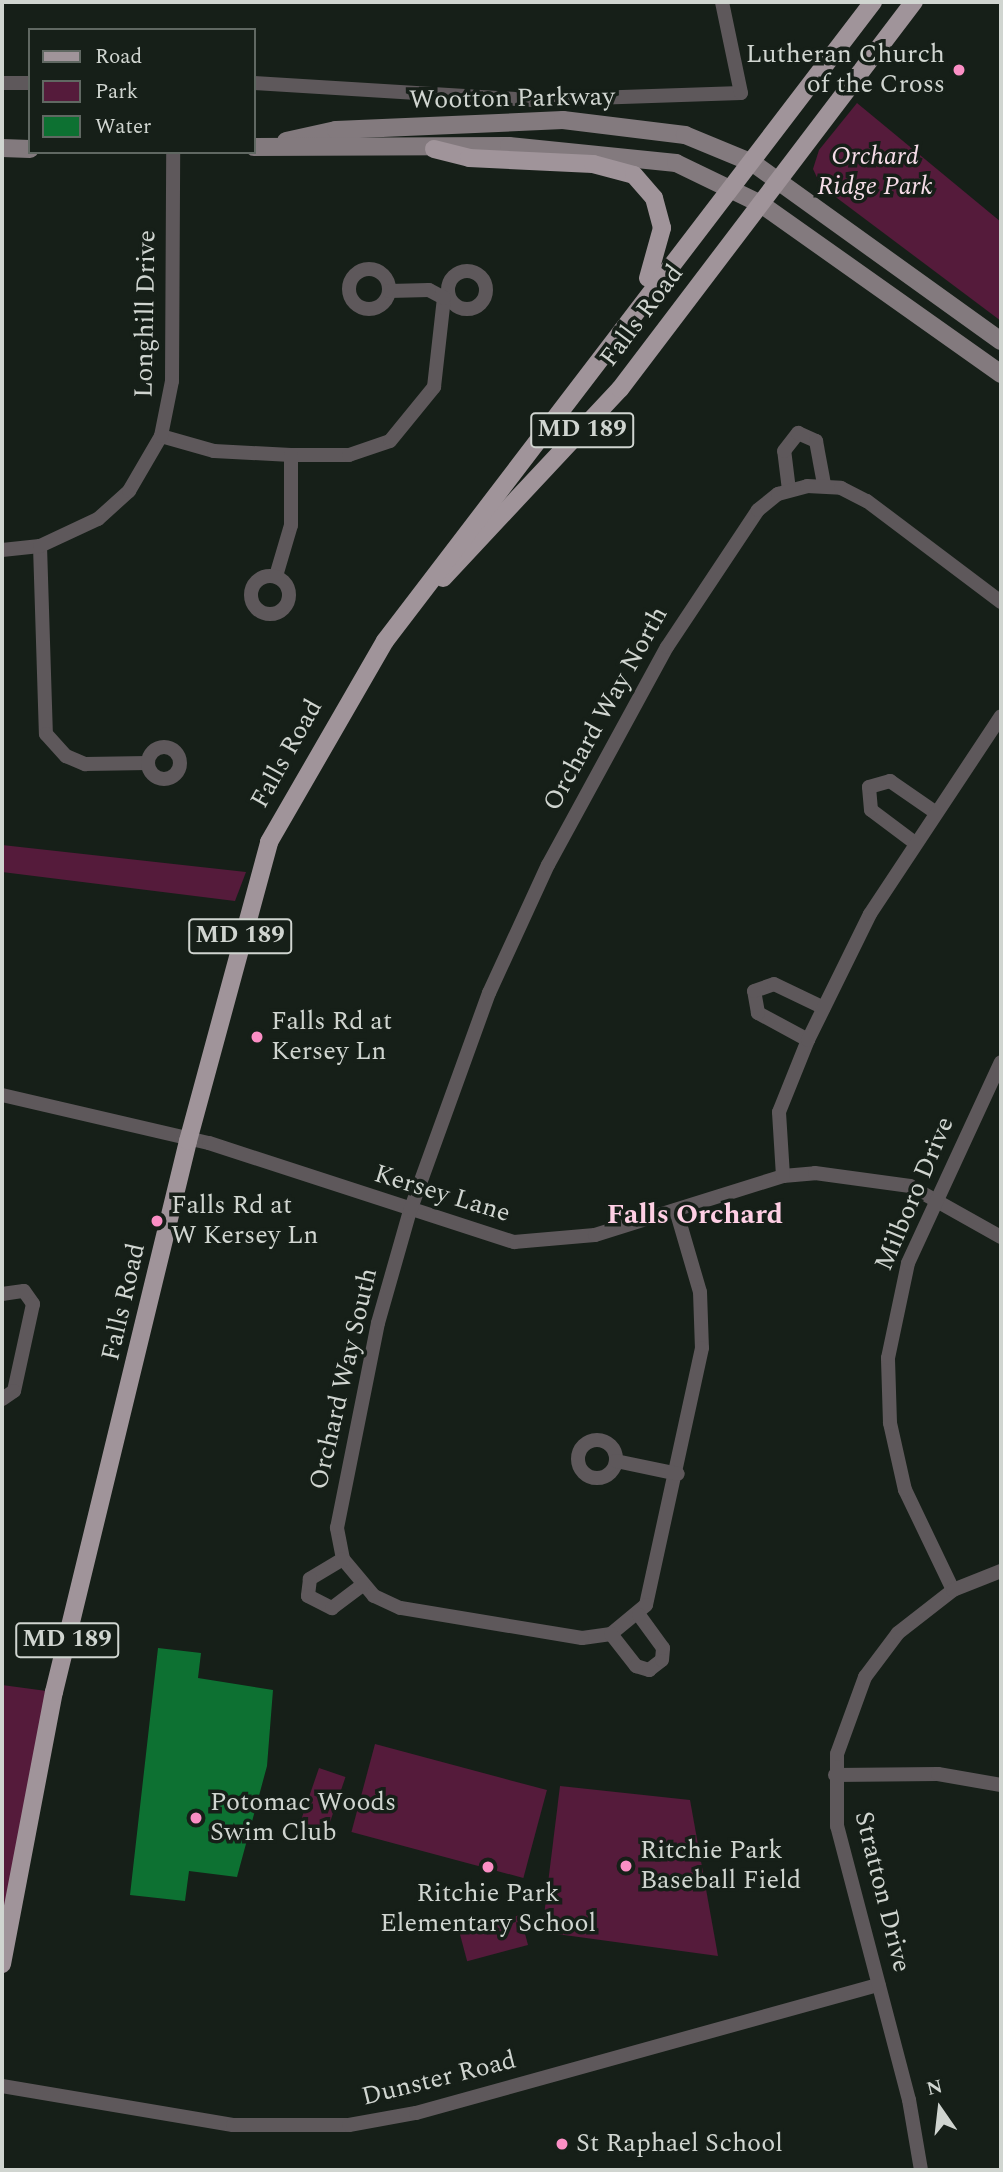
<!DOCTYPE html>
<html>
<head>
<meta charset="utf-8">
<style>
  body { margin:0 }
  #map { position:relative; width:1003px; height:2172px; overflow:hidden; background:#161f18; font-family:Spectral,serif }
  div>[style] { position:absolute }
  .green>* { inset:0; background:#551b3b; transform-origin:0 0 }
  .water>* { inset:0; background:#0d7132 }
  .street>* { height:14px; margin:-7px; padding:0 7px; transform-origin:7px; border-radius:7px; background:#5e585b }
  .street>.ring { margin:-7px; padding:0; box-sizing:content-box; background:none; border:14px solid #5e585b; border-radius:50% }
  .secondary>* { height:18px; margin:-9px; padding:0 9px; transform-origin:9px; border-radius:9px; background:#837a7e }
  .primary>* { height:18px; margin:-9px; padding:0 9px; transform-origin:9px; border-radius:9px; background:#a0949a }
  .dots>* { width:19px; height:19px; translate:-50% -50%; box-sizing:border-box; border:4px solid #161f18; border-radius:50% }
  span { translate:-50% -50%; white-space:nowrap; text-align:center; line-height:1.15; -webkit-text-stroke:7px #161f18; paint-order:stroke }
  .shield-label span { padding:2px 5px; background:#161f18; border:2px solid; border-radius:5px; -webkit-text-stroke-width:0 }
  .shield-label { font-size:24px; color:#d0d5d0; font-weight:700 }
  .poi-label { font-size:26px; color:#d0d5d0 }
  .right { translate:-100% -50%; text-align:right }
  .left { translate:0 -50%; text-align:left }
  .street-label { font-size:26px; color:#d0d5d0 }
  .park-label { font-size:26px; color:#f5dce7; font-style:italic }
  .neighbourhood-label { font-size:28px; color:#fecfe4; font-weight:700 }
  .frame { position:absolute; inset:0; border:4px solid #d0d5d0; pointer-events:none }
  .legend { position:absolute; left:28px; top:28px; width:228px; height:126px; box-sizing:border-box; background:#161f18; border:2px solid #606862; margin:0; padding:9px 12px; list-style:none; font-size:21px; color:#d0d5d0 }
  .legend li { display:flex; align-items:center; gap:14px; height:35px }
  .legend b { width:35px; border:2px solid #606862 }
  .north { position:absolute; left:905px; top:2074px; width:70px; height:70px; -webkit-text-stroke:5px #161f18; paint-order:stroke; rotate:346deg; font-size:19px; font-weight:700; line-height:28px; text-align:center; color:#d0d5d0 }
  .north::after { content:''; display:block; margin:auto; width:24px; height:32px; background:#d0d5d0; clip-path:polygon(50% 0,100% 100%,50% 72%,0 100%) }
</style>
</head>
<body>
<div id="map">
  <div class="green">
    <i style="clip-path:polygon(857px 103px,1001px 222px,1001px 321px,821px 186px,813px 169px,819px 150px)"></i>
    <i style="clip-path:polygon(2px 845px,246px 872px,235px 901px,2px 872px)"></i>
    <i style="clip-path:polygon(2px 1685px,54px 1692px,2px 1964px)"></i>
    <i style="left:375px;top:1744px;width:178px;height:91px;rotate:15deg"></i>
    <i style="left:319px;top:1768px;width:28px;height:63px;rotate:19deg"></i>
    <i style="clip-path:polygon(560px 1786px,690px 1800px,718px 1956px,542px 1932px)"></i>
    <i style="left:520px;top:1915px;width:31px;height:63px;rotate:75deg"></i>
  </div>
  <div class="water">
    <i style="clip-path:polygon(158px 1648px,201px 1653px,198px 1678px,273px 1690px,267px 1766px,237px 1877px,189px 1871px,185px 1901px,130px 1895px)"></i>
  </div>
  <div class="street">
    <i style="left:2px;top:83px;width:28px"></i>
    <i style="left:254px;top:83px;width:280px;rotate:3.5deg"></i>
    <i style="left:533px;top:100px;width:208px;rotate:-1.9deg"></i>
    <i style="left:741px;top:93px;width:93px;rotate:-101.8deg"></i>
    <i class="ring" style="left:349px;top:269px;width:26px;height:26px"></i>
    <i class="ring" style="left:448px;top:271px;width:24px;height:24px"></i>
    <i style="left:161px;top:436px;width:55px;rotate:15.8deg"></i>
    <i style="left:214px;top:451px;width:77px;rotate:3deg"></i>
    <i style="left:291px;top:455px;width:58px"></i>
    <i style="left:349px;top:455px;width:43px;rotate:-18.9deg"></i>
    <i style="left:390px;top:441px;width:70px;rotate:-50.8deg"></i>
    <i style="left:434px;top:387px;width:90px;rotate:-83.6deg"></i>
    <i style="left:444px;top:298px;width:17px;rotate:-152deg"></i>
    <i style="left:429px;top:290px;width:40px;rotate:178.6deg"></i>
    <i style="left:789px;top:490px;width:39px;rotate:-97deg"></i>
    <i style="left:784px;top:451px;width:23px;rotate:-52deg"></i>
    <i style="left:798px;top:433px;width:20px;rotate:24deg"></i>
    <i style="left:816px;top:441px;width:44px;rotate:79.5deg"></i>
    <i style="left:40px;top:546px;width:188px;rotate:88.2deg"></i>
    <i style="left:46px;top:734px;width:30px;rotate:48deg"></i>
    <i style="left:66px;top:756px;width:21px;rotate:23deg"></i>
    <i style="left:85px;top:764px;width:63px;rotate:-0.9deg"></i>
    <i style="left:2px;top:550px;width:38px;rotate:-6deg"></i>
    <i style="left:40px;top:546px;width:64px;rotate:-25deg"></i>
    <i style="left:98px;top:519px;width:42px;rotate:-42.1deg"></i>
    <i style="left:129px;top:491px;width:64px;rotate:-59.8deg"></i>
    <i style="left:161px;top:436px;width:56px;rotate:-78.7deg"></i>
    <i style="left:172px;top:381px;width:229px;rotate:-89.7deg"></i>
    <i style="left:276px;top:576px;width:53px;rotate:-73.6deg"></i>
    <i style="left:291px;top:525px;width:70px;rotate:-90deg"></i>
    <i class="ring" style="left:251px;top:576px;width:24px;height:24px"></i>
    <i class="ring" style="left:148px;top:747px;width:18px;height:18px"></i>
    <i style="left:915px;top:843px;width:55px;rotate:-143.1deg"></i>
    <i style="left:871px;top:810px;width:23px;rotate:-95deg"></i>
    <i style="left:869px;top:787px;width:22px;rotate:-16deg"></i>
    <i style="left:890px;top:781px;width:55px;rotate:34.6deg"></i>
    <i style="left:808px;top:1040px;width:57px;rotate:-151.6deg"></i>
    <i style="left:758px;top:1013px;width:22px;rotate:-100deg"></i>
    <i style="left:754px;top:991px;width:21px;rotate:-19deg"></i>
    <i style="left:774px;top:984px;width:55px;rotate:25.6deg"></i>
    <i style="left:2px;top:1095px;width:212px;rotate:13.1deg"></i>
    <i style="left:209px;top:1143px;width:321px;rotate:18deg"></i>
    <i style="left:514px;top:1242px;width:81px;rotate:-4.9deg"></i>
    <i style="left:595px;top:1235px;width:197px;rotate:-17.4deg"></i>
    <i style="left:783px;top:1176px;width:32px;rotate:-5deg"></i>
    <i style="left:815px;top:1173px;width:96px;rotate:7.8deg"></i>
    <i style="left:910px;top:1186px;width:104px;rotate:29.3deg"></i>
    <i style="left:783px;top:1176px;width:64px;rotate:-93.6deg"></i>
    <i style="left:779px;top:1112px;width:78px;rotate:-68.1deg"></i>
    <i style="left:808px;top:1040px;width:140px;rotate:-63.8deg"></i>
    <i style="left:870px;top:914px;width:237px;rotate:-56.5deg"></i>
    <i style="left:676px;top:1210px;width:85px;rotate:73.7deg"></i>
    <i style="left:700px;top:1292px;width:56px;rotate:88deg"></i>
    <i style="left:702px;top:1348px;width:263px;rotate:102.3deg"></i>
    <i style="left:646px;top:1605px;width:45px;rotate:140.4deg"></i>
    <i style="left:611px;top:1634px;width:29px;rotate:172deg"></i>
    <i style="left:582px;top:1638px;width:184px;rotate:-170.6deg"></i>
    <i style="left:400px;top:1608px;width:29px;rotate:-155deg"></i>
    <i style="left:374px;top:1596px;width:48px;rotate:-130deg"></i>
    <i style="left:343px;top:1559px;width:32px;rotate:-101deg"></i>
    <i style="left:337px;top:1528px;width:209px;rotate:-78.7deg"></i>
    <i style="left:378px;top:1323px;width:116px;rotate:-74.1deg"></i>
    <i style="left:410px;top:1211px;width:232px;rotate:-70.1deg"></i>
    <i style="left:489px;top:993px;width:141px;rotate:-65.3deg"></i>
    <i style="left:548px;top:865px;width:248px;rotate:-61.4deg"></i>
    <i style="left:667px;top:647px;width:164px;rotate:-56.4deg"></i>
    <i style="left:758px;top:510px;width:26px;rotate:-39deg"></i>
    <i style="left:778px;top:494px;width:30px;rotate:-15deg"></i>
    <i style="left:807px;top:486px;width:34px;rotate:3deg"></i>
    <i style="left:841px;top:488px;width:29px;rotate:27deg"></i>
    <i style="left:867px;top:501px;width:168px;rotate:37deg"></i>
    <i style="left:2px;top:1294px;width:22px;rotate:-8deg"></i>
    <i style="left:24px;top:1291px;width:16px;rotate:55deg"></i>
    <i style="left:33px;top:1304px;width:89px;rotate:102.3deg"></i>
    <i style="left:14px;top:1391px;width:14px;rotate:146deg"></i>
    <i class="ring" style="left:578px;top:1440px;width:24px;height:24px"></i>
    <i style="left:616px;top:1461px;width:63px;rotate:11.8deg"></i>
    <i style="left:343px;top:1559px;width:39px;rotate:149deg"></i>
    <i style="left:310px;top:1579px;width:17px;rotate:97deg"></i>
    <i style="left:308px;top:1596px;width:27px;rotate:27deg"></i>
    <i style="left:332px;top:1608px;width:38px;rotate:-37deg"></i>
    <i style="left:953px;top:1590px;width:111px;rotate:-115.6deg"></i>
    <i style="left:905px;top:1490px;width:69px;rotate:-102.6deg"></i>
    <i style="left:890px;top:1423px;width:65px;rotate:-91.8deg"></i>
    <i style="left:888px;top:1358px;width:97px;rotate:-78.1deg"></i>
    <i style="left:908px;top:1263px;width:221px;rotate:-65.2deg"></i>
    <i style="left:611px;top:1634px;width:41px;rotate:52deg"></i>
    <i style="left:636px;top:1666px;width:14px;rotate:17deg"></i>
    <i style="left:649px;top:1670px;width:16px;rotate:-38deg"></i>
    <i style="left:662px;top:1660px;width:12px;rotate:-85deg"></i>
    <i style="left:663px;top:1648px;width:41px;rotate:-126deg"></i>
    <i style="left:835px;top:1775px;width:103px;rotate:-0.6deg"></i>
    <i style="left:938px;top:1774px;width:64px;rotate:9.9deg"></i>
    <i style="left:2px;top:2086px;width:234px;rotate:9.6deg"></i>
    <i style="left:233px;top:2125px;width:116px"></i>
    <i style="left:349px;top:2125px;width:68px;rotate:-10.2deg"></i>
    <i style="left:416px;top:2113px;width:480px;rotate:-15.5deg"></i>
    <i style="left:921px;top:2170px;width:71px;rotate:-99.7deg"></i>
    <i style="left:909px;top:2100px;width:283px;rotate:-104.7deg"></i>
    <i style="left:837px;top:1826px;width:72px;rotate:-90deg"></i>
    <i style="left:837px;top:1754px;width:82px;rotate:-70deg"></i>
    <i style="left:865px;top:1677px;width:55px;rotate:-53.1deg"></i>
    <i style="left:898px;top:1633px;width:70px;rotate:-38deg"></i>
    <i style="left:953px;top:1590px;width:52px;rotate:-21.6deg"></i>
  </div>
  <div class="secondary">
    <i style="left:286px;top:141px;width:51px;rotate:-12.4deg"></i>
    <i style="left:336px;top:130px;width:227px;rotate:-2.5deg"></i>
    <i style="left:563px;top:120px;width:123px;rotate:7deg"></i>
    <i style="left:685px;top:135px;width:74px;rotate:22.4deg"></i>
    <i style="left:753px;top:163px;width:305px;rotate:35.7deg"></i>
    <i style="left:254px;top:147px;width:255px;rotate:-0.2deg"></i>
    <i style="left:509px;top:146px;width:168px;rotate:5.8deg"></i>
    <i style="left:676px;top:163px;width:94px;rotate:25.8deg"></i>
    <i style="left:761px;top:204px;width:294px;rotate:35.3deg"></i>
    <i style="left:2px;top:148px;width:28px;rotate:2deg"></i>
  </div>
  <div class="primary">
    <i style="left:434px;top:149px;width:36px;rotate:14deg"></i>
    <i style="left:469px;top:158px;width:124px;rotate:2.8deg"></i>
    <i style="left:593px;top:164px;width:42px;rotate:15deg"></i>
    <i style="left:634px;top:175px;width:30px;rotate:49deg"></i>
    <i style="left:654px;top:198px;width:31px;rotate:75deg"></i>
    <i style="left:662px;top:228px;width:52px;rotate:105.6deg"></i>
    <i style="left:443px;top:578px;width:259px;rotate:-46.9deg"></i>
    <i style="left:620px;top:389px;width:486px;rotate:-52.8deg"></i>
    <i style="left:2px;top:1964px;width:277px;rotate:-79.2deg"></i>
    <i style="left:54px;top:1692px;width:567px;rotate:-76.33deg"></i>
    <i style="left:188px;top:1141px;width:310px;rotate:-74.8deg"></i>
    <i style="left:269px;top:842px;width:232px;rotate:-60deg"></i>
    <i style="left:385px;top:641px;width:804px;rotate:-52.63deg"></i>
  </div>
  <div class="dots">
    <i style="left:959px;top:70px;background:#fb8fc5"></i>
    <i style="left:257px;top:1037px;background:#fb8fc5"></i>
    <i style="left:157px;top:1221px;background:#fb8fc5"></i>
    <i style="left:196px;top:1818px;background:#fb8fc5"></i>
    <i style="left:626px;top:1866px;background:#fb8fc5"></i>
    <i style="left:488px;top:1867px;background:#fb8fc5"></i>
    <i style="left:562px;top:2144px;background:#fb8fc5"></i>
  </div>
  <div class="shield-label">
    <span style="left:582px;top:430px">MD 189</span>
    <span style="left:240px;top:936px">MD 189</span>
    <span style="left:67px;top:1640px">MD 189</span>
  </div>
  <div class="poi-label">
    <span class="right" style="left:945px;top:70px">Lutheran Church<br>of the Cross</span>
    <span class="left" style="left:271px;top:1037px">Falls Rd at<br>Kersey Ln</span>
    <span class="left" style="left:171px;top:1221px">Falls Rd at<br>W Kersey Ln</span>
    <span class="left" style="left:210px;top:1818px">Potomac Woods<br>Swim Club</span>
    <span class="left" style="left:640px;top:1866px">Ritchie Park<br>Baseball Field</span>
    <span style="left:488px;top:1909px">Ritchie Park<br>Elementary School</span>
    <span class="left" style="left:576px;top:2144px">St Raphael School</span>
  </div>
  <div class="street-label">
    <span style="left:512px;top:99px;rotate:-1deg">Wootton Parkway</span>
    <span style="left:146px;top:314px;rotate:-89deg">Longhill Drive</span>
    <span style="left:642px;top:316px;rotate:-53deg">Falls Road</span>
    <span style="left:606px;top:709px;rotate:-61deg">Orchard Way North</span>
    <span style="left:287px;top:754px;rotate:-61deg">Falls Road</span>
    <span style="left:442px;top:1194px;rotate:17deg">Kersey Lane</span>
    <span style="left:915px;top:1194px;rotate:-67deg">Milboro Drive</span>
    <span style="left:124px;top:1302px;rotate:-77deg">Falls Road</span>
    <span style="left:344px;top:1379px;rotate:-77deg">Orchard Way South</span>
    <span style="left:882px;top:1892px;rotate:76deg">Stratton Drive</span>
    <span style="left:439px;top:2079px;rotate:-14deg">Dunster Road</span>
  </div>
  <div class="park-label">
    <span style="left:875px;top:172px">Orchard<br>Ridge Park</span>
  </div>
  <div class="neighbourhood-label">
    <span style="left:695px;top:1215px">Falls Orchard</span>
  </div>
  <div class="frame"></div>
  <ul class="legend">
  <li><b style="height:9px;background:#a0949a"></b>Road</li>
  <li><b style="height:19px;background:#551b3b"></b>Park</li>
  <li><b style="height:19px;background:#0d7132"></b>Water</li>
  </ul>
  <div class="north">N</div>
</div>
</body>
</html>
